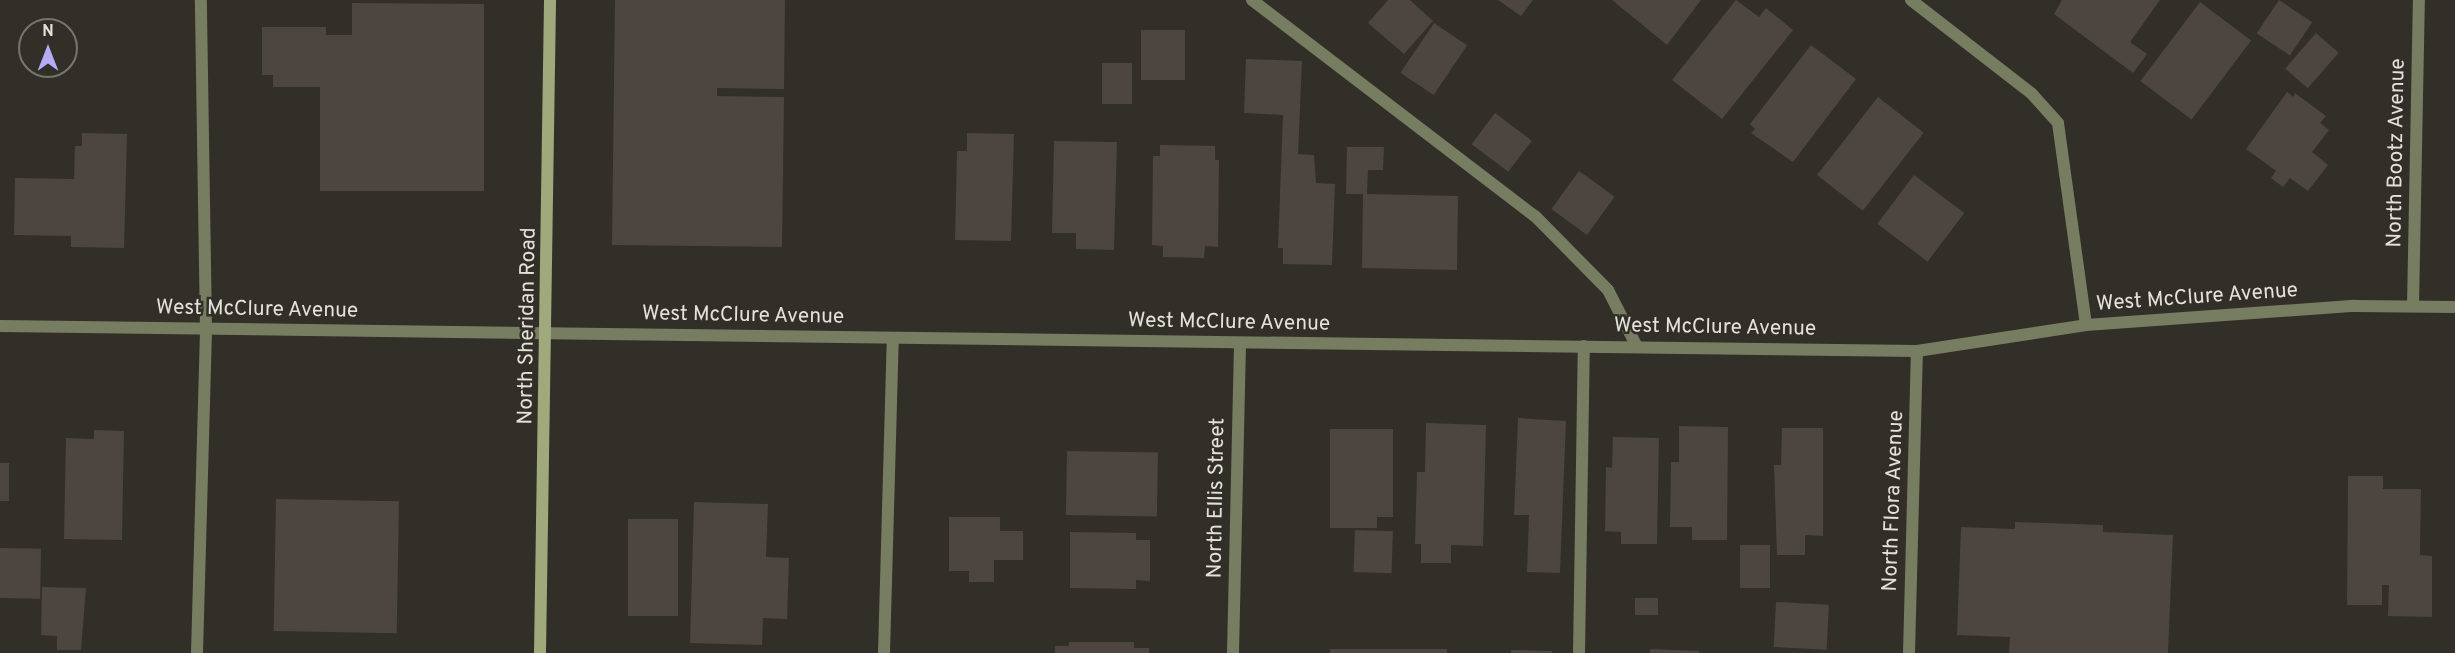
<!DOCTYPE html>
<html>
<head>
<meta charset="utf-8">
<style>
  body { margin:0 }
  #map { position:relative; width:2455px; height:653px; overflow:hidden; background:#322f28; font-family:Overpass,sans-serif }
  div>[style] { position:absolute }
  .building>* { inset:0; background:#4d4540; transform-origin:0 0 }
  .service>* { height:12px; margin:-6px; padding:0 6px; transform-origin:6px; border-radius:6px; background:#767d61 }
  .minor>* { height:12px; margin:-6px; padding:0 6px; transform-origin:6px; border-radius:6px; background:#767d61 }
  .tertiary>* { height:12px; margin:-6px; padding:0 6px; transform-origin:6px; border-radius:6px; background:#767d61 }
  .secondary>* { height:12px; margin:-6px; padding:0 6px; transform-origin:6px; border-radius:6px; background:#9fa97b }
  span { translate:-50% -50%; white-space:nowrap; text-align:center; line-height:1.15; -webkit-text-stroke:5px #322f28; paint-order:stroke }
  .street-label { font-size:21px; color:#e4e1dd }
  .north { position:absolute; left:18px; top:18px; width:60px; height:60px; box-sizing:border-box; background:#322f28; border:2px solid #797670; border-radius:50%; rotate:0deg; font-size:16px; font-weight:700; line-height:24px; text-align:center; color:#e4e1dd }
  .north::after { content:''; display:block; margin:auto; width:21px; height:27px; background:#b5acf8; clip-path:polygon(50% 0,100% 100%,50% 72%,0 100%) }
</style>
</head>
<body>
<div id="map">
  <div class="building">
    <i style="clip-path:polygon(615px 0,785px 0,784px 89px,717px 88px,717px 96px,784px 97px,782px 247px,612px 245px)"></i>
    <i style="clip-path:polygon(1388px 0,1410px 0,1433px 21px,1404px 54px,1368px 23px)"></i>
    <i style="clip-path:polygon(1498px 0,1533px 0,1521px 16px)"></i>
    <i style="clip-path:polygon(1612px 0,1701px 0,1667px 45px)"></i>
    <i style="clip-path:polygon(1736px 0,1759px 17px,1766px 8px,1793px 30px,1722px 119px,1672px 80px)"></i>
    <i style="clip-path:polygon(2062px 0,2160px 0,2130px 42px,2147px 54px,2133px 73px,2054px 14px)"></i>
    <i style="left:2279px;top:0;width:40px;height:40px;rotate:34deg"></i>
    <i style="left:2200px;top:2px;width:64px;height:99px;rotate:37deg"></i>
    <i style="clip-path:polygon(352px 3px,484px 4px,484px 191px,320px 191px,320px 87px,273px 87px,273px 75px,262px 75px,262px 27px,326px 27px,326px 35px,352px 35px)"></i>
    <i style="left:1434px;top:23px;width:40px;height:60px;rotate:34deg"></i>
    <i style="left:1141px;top:30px;width:44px;height:50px"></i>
    <i style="left:2316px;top:33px;width:30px;height:47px;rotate:41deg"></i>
    <i style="clip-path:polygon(1811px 45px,1856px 79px,1793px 162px,1751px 133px,1755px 129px,1750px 124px)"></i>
    <i style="clip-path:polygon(1246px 59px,1302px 61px,1298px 154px,1314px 155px,1316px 183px,1335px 184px,1332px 265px,1283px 264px,1283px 248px,1278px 248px,1283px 115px,1244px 113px)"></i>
    <i style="left:1132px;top:63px;width:41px;height:30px;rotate:90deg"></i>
    <i style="clip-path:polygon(2287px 92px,2293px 97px,2295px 93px,2326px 116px,2320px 123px,2329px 130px,2312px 152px,2328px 165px,2308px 191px,2290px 178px,2283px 187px,2271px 178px,2276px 171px,2246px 149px)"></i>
    <i style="left:1878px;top:97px;width:58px;height:99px;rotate:38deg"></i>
    <i style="left:1495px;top:113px;width:46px;height:39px;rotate:37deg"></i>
    <i style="clip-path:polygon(82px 133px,127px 134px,124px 248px,71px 247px,71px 236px,14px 235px,15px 178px,74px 179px,75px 146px,82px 146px)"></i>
    <i style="clip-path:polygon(967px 133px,1014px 134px,1011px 241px,955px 240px,957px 151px,967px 151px)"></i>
    <i style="clip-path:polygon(1054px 141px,1117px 142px,1114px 250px,1076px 249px,1076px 233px,1052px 233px)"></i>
    <i style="clip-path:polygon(1160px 145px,1215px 146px,1215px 160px,1219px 160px,1218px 247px,1205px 246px,1204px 258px,1163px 257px,1163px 246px,1152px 245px,1153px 156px,1160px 156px)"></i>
    <i style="clip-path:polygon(1347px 147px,1384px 147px,1383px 170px,1368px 170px,1367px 194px,1458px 196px,1457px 270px,1362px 268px,1363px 194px,1346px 194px)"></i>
    <i style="left:1579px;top:171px;width:44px;height:47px;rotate:36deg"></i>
    <i style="left:1914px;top:175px;width:63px;height:61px;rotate:37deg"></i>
    <i style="clip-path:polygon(1518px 418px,1566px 421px,1560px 573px,1527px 572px,1529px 515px,1514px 515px)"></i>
    <i style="clip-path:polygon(1426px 423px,1486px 425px,1483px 546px,1451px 545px,1451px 563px,1421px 563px,1421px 544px,1415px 544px,1417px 472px,1425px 472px)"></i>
    <i style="clip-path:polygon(1679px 426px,1728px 427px,1727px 540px,1692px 540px,1692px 527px,1670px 527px,1671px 462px,1679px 462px)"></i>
    <i style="clip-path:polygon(1782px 428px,1823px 428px,1823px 536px,1805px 535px,1805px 555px,1777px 555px,1774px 465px,1781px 465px)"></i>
    <i style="clip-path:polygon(1330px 429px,1393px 429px,1393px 517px,1377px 517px,1377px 528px,1330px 528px)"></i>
    <i style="clip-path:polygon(94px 430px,124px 431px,122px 540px,64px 539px,66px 438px,94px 439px)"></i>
    <i style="clip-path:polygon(1613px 437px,1659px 438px,1657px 544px,1621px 544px,1621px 532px,1605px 531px,1606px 467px,1612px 468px)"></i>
    <i style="left:1067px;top:451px;width:91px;height:64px;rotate:1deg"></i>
    <i style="left:0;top:463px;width:9px;height:38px"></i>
    <i style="clip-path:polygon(2348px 476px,2383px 476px,2383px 489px,2421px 489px,2420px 555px,2432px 556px,2432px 617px,2388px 616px,2389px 585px,2382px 585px,2382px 605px,2347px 605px)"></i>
    <i style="left:276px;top:499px;width:123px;height:132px;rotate:1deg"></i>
    <i style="clip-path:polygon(694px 502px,768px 504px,766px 557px,789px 558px,787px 619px,763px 618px,762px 645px,690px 643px)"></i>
    <i style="clip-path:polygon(949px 517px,1000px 517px,1000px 531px,1023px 531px,1023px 560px,994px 560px,994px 582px,969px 582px,969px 571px,949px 571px)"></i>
    <i style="left:628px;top:519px;width:50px;height:97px"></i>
    <i style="clip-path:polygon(2015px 522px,2103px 525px,2103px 532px,2173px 535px,2168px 653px,2009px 653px,2010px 637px,1957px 635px,1961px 527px,2015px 529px)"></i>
    <i style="left:1355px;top:530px;width:38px;height:42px;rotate:2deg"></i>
    <i style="clip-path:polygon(1070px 532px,1136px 533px,1136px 540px,1150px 540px,1150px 581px,1136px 580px,1136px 589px,1070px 588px)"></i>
    <i style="left:1740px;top:545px;width:30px;height:43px"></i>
    <i style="left:0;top:548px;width:41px;height:50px;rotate:1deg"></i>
    <i style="clip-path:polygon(42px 587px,86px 588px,81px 650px,57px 650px,57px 636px,41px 635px)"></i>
    <i style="left:1635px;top:598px;width:23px;height:17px"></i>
    <i style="left:1776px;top:602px;width:53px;height:45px;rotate:3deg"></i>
    <i style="clip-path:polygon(1069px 642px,1134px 642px,1134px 648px,1149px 648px,1149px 653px,1055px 653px,1055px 646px,1069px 646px)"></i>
    <i style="left:1330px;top:649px;width:117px;height:4px"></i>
    <i style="clip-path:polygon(1650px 649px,1699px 651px,1699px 653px,1650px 653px)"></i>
    <i style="clip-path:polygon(1511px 650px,1552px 651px,1552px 653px,1511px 653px)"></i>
  </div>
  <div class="service">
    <i style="left:1252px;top:0;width:356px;rotate:37.4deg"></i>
    <i style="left:1535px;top:216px;width:104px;rotate:45.4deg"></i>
    <i style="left:1608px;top:290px;width:64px;rotate:63deg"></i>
    <i style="left:197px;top:653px;width:324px;rotate:-88.4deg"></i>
    <i style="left:206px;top:329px;width:329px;rotate:-90.9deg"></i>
    <i style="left:884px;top:653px;width:315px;rotate:-88.4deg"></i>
    <i style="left:1579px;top:653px;width:307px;rotate:-89.1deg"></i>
  </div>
  <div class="minor">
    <i style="left:2413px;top:306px;width:306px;rotate:-88.9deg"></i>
    <i style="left:1233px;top:653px;width:310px;rotate:-88.7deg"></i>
    <i style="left:1909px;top:653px;width:302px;rotate:-88.5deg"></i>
  </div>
  <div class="tertiary">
    <i style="left:1911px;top:0;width:153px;rotate:37.8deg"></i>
    <i style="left:2032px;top:94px;width:39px;rotate:48deg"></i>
    <i style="left:2058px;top:123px;width:204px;rotate:82.1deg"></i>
    <i style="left:0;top:326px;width:1917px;rotate:0.75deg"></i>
    <i style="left:1917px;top:351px;width:171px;rotate:-8.7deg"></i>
    <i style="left:2086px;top:325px;width:269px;rotate:-4.1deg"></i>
    <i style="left:2354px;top:306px;width:101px;rotate:0.6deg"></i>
  </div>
  <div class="secondary">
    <i style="left:540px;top:653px;width:653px;rotate:-89.12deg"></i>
  </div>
  <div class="street-label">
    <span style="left:2397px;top:153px;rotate:-89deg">North Bootz Avenue</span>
    <span style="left:2197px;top:298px;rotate:-4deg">West McClure Avenue</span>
    <span style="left:257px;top:310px;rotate:1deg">West McClure Avenue</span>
    <span style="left:743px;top:316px;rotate:1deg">West McClure Avenue</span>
    <span style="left:1229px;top:323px;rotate:1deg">West McClure Avenue</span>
    <span style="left:528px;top:326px;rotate:-89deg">North Sheridan Road</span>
    <span style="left:1715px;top:328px;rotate:1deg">West McClure Avenue</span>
    <span style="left:1217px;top:498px;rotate:-89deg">North Ellis Street</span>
    <span style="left:1894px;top:501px;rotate:-88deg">North Flora Avenue</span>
  </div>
  <div class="north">N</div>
</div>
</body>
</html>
